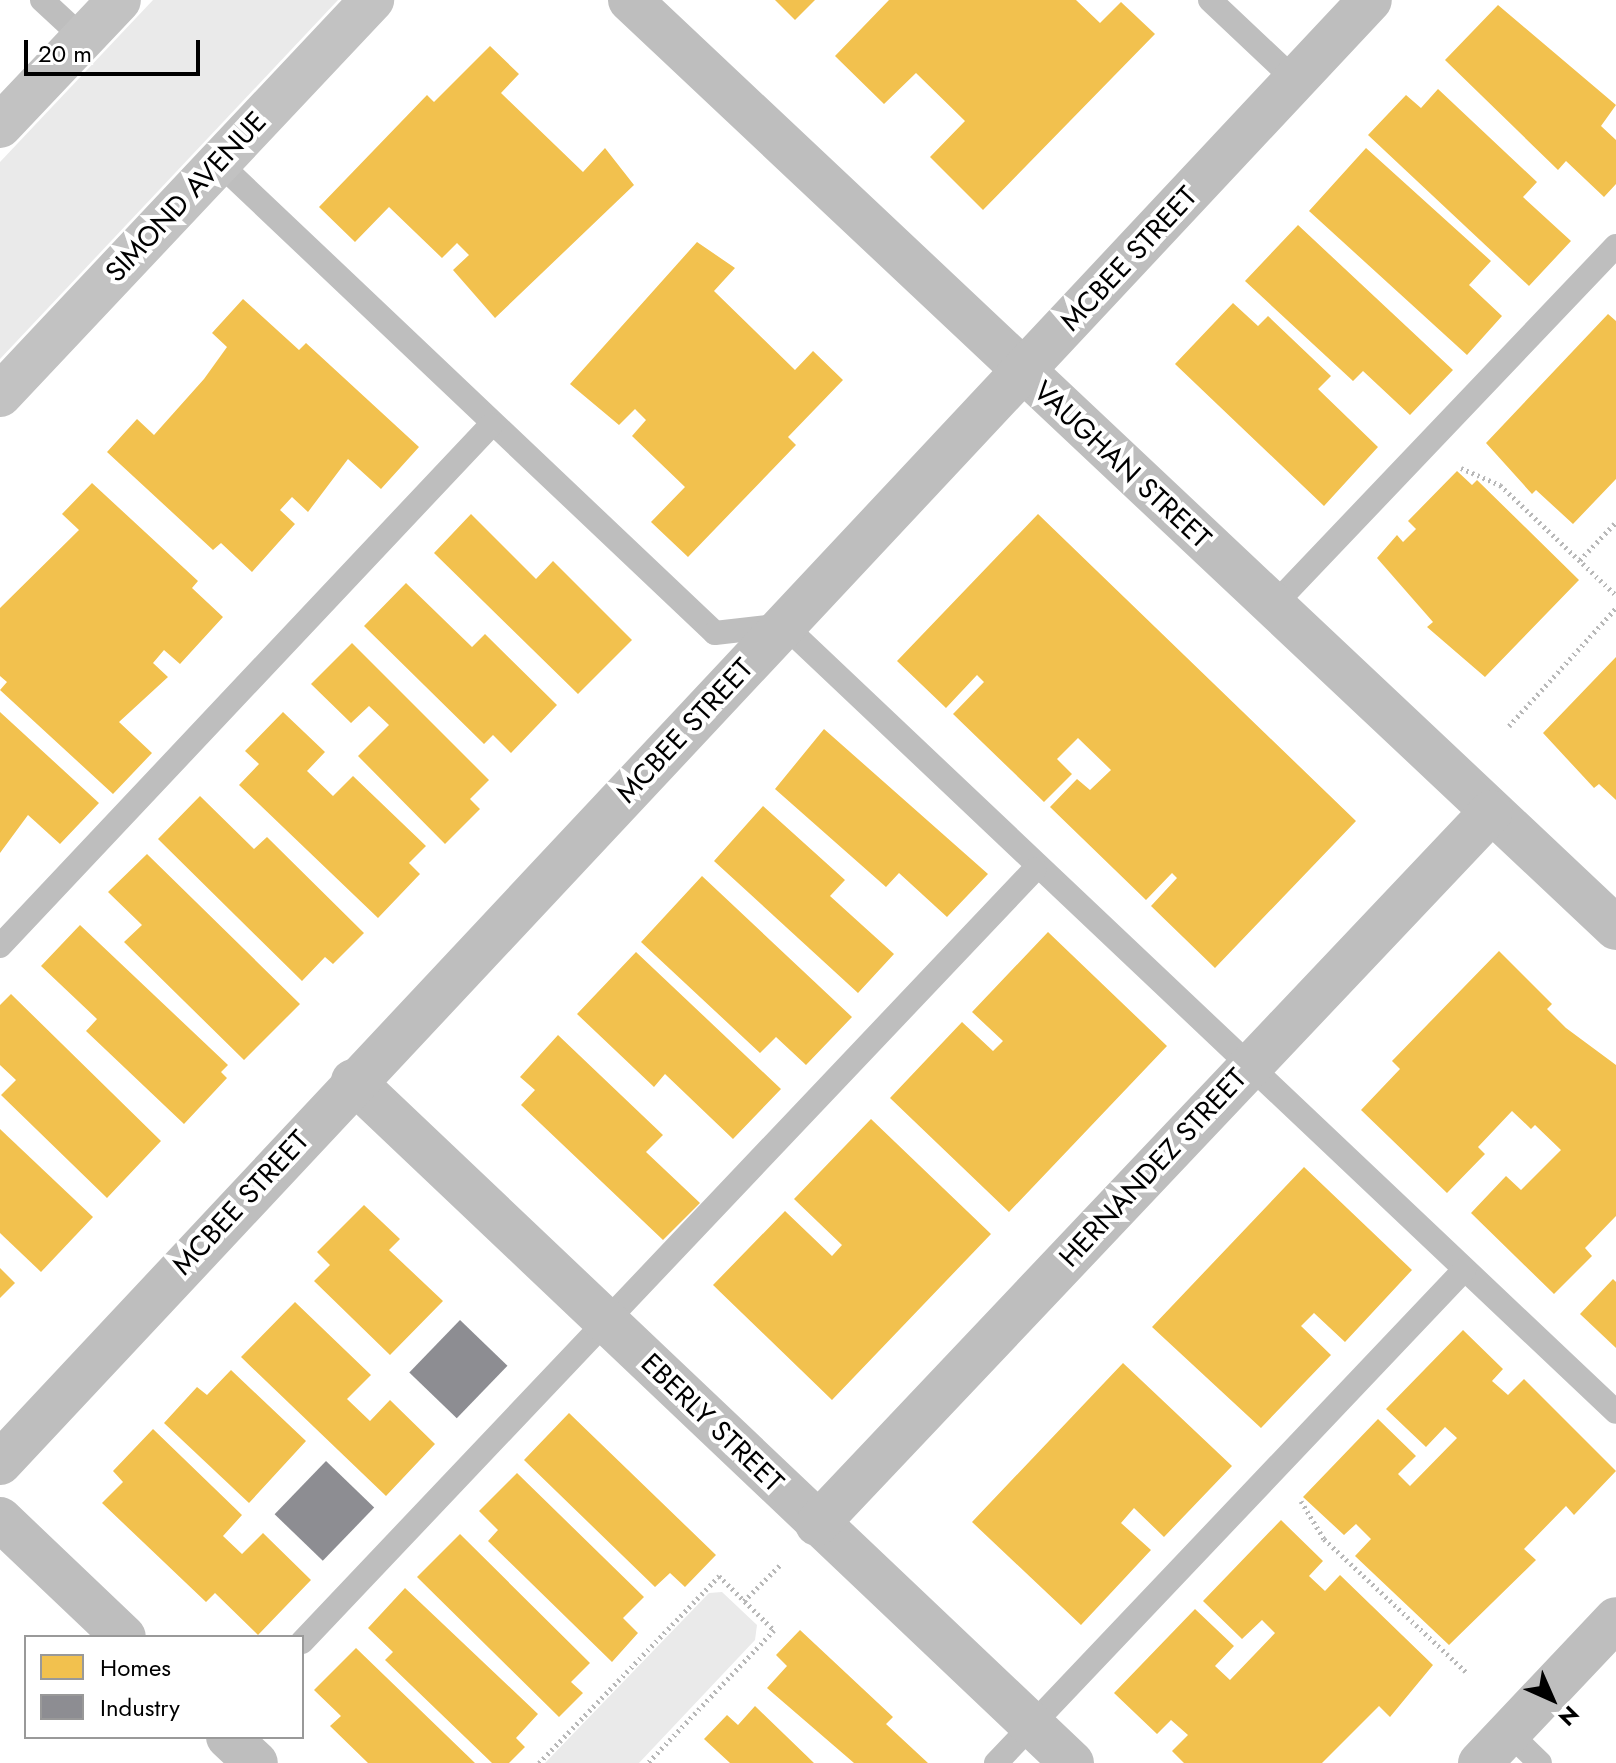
<!DOCTYPE html>
<html>
<head>
<meta charset="utf-8">
<style>
  body { margin:0 }
  #map { position:relative; width:1616px; height:1763px; overflow:hidden; background:#fff; font-family:Jost,sans-serif }
  div>[style] { position:absolute }
  .green>* { inset:0; background:#eaeaea }
  .homes>* { inset:0; background:#f2c14e }
  .industry>* { inset:0; background:#8d8d92; transform-origin:0 0 }
  .path>* { height:5px; margin-top:-2.5px; transform-origin:0; background:repeating-linear-gradient(90deg,#b8b8b8 0 2px,transparent 0 6px) }
  .lane>* { height:24px; margin:-12px; padding:0 12px; transform-origin:12px; border-radius:12px; background:#bebebe }
  .street>* { height:44px; margin:-22px; padding:0 22px; transform-origin:22px; border-radius:22px; background:#bebebe }
  .secondary>* { height:44px; margin:-22px; padding:0 22px; transform-origin:22px; border-radius:22px; background:#c2c2c2 }
  span { translate:-50% -50%; white-space:nowrap; text-align:center; line-height:1.15; -webkit-text-stroke:8px #fff; paint-order:stroke }
  .street-label { font-size:28px; color:#000 }
  .legend { position:absolute; left:24px; top:1635px; width:280px; height:104px; box-sizing:border-box; background:#fff; border:2px solid #999; margin:0; padding:10px 14px; list-style:none; font-size:24px; color:#000 }
  .legend li { display:flex; align-items:center; gap:16px; height:40px }
  .legend b { width:40px; border:2px solid #999 }
  .north { position:absolute; left:1512px; top:1659px; width:80px; height:80px; -webkit-text-stroke:6px #fff; paint-order:stroke; rotate:135deg; font-size:22px; font-weight:700; line-height:32px; text-align:center; color:#000 }
  .north::after { content:''; display:block; margin:auto; width:28px; height:36px; background:#000; clip-path:polygon(50% 0,100% 100%,50% 72%,0 100%) }
  .scale { position:absolute; left:24px; top:40px; width:176px; height:36px; box-sizing:border-box; border:4px solid #000; border-top:0; padding-left:10px; font-size:24px; line-height:28px; white-space:nowrap; color:#000; -webkit-text-stroke:6px #fff; paint-order:stroke }
</style>
</head>
<body>
<div id="map">
  <div class="green">
    <i style="clip-path:polygon(153px 0,338px 0,0 359px,0 162px)"></i>
    <i style="clip-path:polygon(722px 1592px,757px 1625px,755px 1640px,639px 1763px,545px 1763px,709px 1593px)"></i>
  </div>
  <div class="homes">
    <i style="clip-path:polygon(775px 0,815px 0,795px 20px)"></i>
    <i style="clip-path:polygon(889px 0,1076px 0,1100px 23px,1121px 2px,1155px 34px,983px 210px,930px 157px,965px 121px,916px 73px,884px 104px,835px 56px)"></i>
    <i style="clip-path:polygon(1498px 5px,1616px 105px,1601px 126px,1616px 140px,1616px 184px,1604px 197px,1566px 161px,1558px 170px,1445px 60px)"></i>
    <i style="clip-path:polygon(490px 46px,519px 74px,501px 93px,583px 172px,605px 148px,634px 185px,495px 318px,453px 270px,469px 255px,457px 243px,442px 258px,389px 207px,355px 242px,319px 207px,427px 95px,434px 102px)"></i>
    <i style="clip-path:polygon(1438px 89px,1537px 182px,1523px 197px,1571px 241px,1529px 286px,1368px 135px,1406px 95px,1421px 108px)"></i>
    <i style="clip-path:polygon(1366px 148px,1491px 261px,1469px 285px,1502px 316px,1467px 355px,1309px 211px)"></i>
    <i style="clip-path:polygon(1298px 225px,1453px 370px,1410px 415px,1363px 371px,1353px 381px,1245px 281px)"></i>
    <i style="clip-path:polygon(697px 242px,735px 268px,714px 291px,795px 370px,813px 351px,843px 380px,788px 437px,796px 445px,688px 557px,651px 522px,685px 487px,632px 436px,646px 420px,635px 409px,619px 425px,570px 384px)"></i>
    <i style="clip-path:polygon(243px 299px,299px 350px,306px 343px,419px 447px,381px 489px,348px 459px,308px 512px,292px 497px,280px 510px,295px 524px,252px 572px,221px 543px,213px 550px,107px 452px,137px 419px,154px 435px,204px 379px,227px 347px,212px 333px)"></i>
    <i style="clip-path:polygon(1233px 303px,1258px 326px,1268px 316px,1331px 376px,1318px 389px,1378px 447px,1324px 506px,1175px 364px)"></i>
    <i style="clip-path:polygon(1608px 314px,1616px 321px,1616px 479px,1573px 524px,1536px 490px,1532px 494px,1486px 443px)"></i>
    <i style="clip-path:polygon(1457px 471px,1472px 485px,1477px 480px,1579px 580px,1485px 677px,1427px 627px,1433px 622px,1377px 558px,1397px 535px,1403px 542px,1416px 529px,1408px 521px)"></i>
    <i style="clip-path:polygon(92px 483px,198px 581px,192px 588px,223px 617px,180px 664px,164px 650px,153px 663px,168px 677px,119px 722px,152px 753px,113px 794px,0 690px,7px 682px,0 676px,0 608px,79px 530px,62px 514px)"></i>
    <i style="clip-path:polygon(471px 514px,536px 579px,553px 561px,632px 640px,578px 694px,434px 553px)"></i>
    <i style="clip-path:polygon(1038px 514px,1356px 821px,1215px 968px,1151px 906px,1177px 878px,1172px 873px,1146px 900px,1050px 807px,1077px 779px,1090px 790px,1111px 770px,1078px 738px,1057px 759px,1072px 774px,1044px 802px,953px 714px,984px 682px,977px 675px,946px 708px,897px 661px)"></i>
    <i style="clip-path:polygon(406px 583px,472px 647px,485px 634px,557px 705px,511px 753px,493px 735px,484px 744px,364px 626px)"></i>
    <i style="clip-path:polygon(352px 643px,489px 780px,470px 799px,480px 809px,445px 844px,358px 756px,389px 725px,369px 706px,351px 723px,311px 684px)"></i>
    <i style="clip-path:polygon(1616px 657px,1616px 800px,1599px 784px,1594px 788px,1543px 733px)"></i>
    <i style="clip-path:polygon(0 712px,99px 803px,60px 844px,28px 815px,0 853px)"></i>
    <i style="clip-path:polygon(283px 712px,325px 752px,307px 771px,333px 796px,353px 776px,426px 846px,409px 863px,420px 874px,378px 918px,239px 785px,259px 764px,245px 751px)"></i>
    <i style="clip-path:polygon(824px 729px,988px 874px,947px 917px,899px 873px,886px 887px,775px 789px)"></i>
    <i style="clip-path:polygon(200px 796px,254px 849px,267px 837px,364px 933px,333px 964px,325px 957px,302px 981px,158px 839px)"></i>
    <i style="clip-path:polygon(763px 806px,845px 880px,830px 896px,894px 954px,858px 993px,714px 861px)"></i>
    <i style="clip-path:polygon(147px 854px,300px 1004px,244px 1060px,124px 942px,142px 925px,108px 892px)"></i>
    <i style="clip-path:polygon(702px 876px,852px 1017px,806px 1065px,776px 1037px,760px 1053px,641px 942px)"></i>
    <i style="clip-path:polygon(80px 925px,228px 1065px,221px 1072px,227px 1078px,184px 1124px,86px 1031px,97px 1019px,41px 966px)"></i>
    <i style="clip-path:polygon(1048px 932px,1167px 1046px,1009px 1212px,890px 1098px,962px 1022px,993px 1051px,1003px 1041px,972px 1012px)"></i>
    <i style="clip-path:polygon(1499px 951px,1552px 1004px,1547px 1009px,1566px 1028px,1616px 1065px,1616px 1216px,1585px 1248px,1592px 1256px,1554px 1294px,1471px 1213px,1506px 1176px,1521px 1190px,1561px 1150px,1535px 1125px,1531px 1129px,1512px 1111px,1478px 1147px,1485px 1154px,1447px 1193px,1361px 1110px,1400px 1069px,1392px 1061px)"></i>
    <i style="clip-path:polygon(636px 952px,781px 1089px,733px 1139px,665px 1074px,654px 1087px,577px 1014px)"></i>
    <i style="clip-path:polygon(11px 994px,161px 1141px,107px 1198px,1px 1095px,16px 1080px,0 1065px,0 1005px)"></i>
    <i style="clip-path:polygon(558px 1035px,663px 1135px,646px 1152px,700px 1203px,663px 1240px,521px 1105px,535px 1090px,520px 1077px)"></i>
    <i style="clip-path:polygon(871px 1119px,991px 1234px,832px 1400px,713px 1285px,785px 1211px,832px 1256px,842px 1245px,794px 1199px)"></i>
    <i style="clip-path:polygon(0 1129px,93px 1217px,41px 1272px,0 1233px)"></i>
    <i style="clip-path:polygon(1304px 1167px,1412px 1270px,1345px 1342px,1314px 1313px,1301px 1326px,1331px 1355px,1261px 1428px,1152px 1327px)"></i>
    <i style="clip-path:polygon(364px 1205px,400px 1239px,389px 1250px,443px 1301px,390px 1355px,314px 1281px,330px 1265px,317px 1252px)"></i>
    <i style="clip-path:polygon(0 1268px,15px 1283px,0 1298px)"></i>
    <i style="clip-path:polygon(1613px 1279px,1616px 1282px,1616px 1348px,1580px 1314px)"></i>
    <i style="clip-path:polygon(295px 1302px,371px 1375px,347px 1399px,370px 1421px,390px 1400px,435px 1444px,386px 1496px,241px 1357px)"></i>
    <i style="clip-path:polygon(1463px 1330px,1503px 1369px,1492px 1381px,1508px 1395px,1524px 1379px,1616px 1471px,1574px 1515px,1566px 1506px,1524px 1549px,1536px 1560px,1449px 1645px,1355px 1556px,1371px 1539px,1356px 1524px,1344px 1535px,1303px 1497px,1378px 1419px,1416px 1456px,1398px 1474px,1410px 1486px,1457px 1438px,1445px 1427px,1426px 1447px,1386px 1409px)"></i>
    <i style="clip-path:polygon(1123px 1363px,1232px 1466px,1164px 1537px,1134px 1508px,1121px 1523px,1151px 1550px,1081px 1625px,972px 1522px)"></i>
    <i style="clip-path:polygon(231px 1370px,306px 1441px,249px 1503px,164px 1423px,197px 1387px,207px 1395px)"></i>
    <i style="clip-path:polygon(569px 1413px,716px 1555px,685px 1587px,670px 1573px,655px 1587px,524px 1460px)"></i>
    <i style="clip-path:polygon(153px 1429px,242px 1515px,223px 1536px,242px 1554px,263px 1533px,311px 1580px,258px 1635px,215px 1593px,206px 1602px,102px 1503px,123px 1482px,113px 1471px)"></i>
    <i style="clip-path:polygon(517px 1473px,644px 1597px,623px 1618px,638px 1633px,612px 1662px,488px 1541px,498px 1530px,479px 1511px)"></i>
    <i style="clip-path:polygon(1281px 1520px,1323px 1561px,1309px 1576px,1325px 1591px,1340px 1575px,1433px 1665px,1390px 1717px,1379px 1706px,1322px 1763px,1184px 1763px,1172px 1751px,1188px 1735px,1171px 1720px,1157px 1734px,1114px 1693px,1195px 1609px,1234px 1646px,1215px 1666px,1230px 1680px,1275px 1633px,1262px 1620px,1242px 1639px,1203px 1601px)"></i>
    <i style="clip-path:polygon(460px 1534px,590px 1663px,571px 1682px,583px 1693px,559px 1717px,417px 1577px)"></i>
    <i style="clip-path:polygon(405px 1588px,538px 1714px,516px 1738px,525px 1747px,509px 1763px,492px 1763px,385px 1660px,393px 1652px,368px 1628px)"></i>
    <i style="clip-path:polygon(800px 1630px,893px 1717px,886px 1724px,928px 1763px,854px 1763px,767px 1688px,787px 1666px,776px 1655px)"></i>
    <i style="clip-path:polygon(356px 1648px,475px 1763px,368px 1763px,330px 1726px,341px 1716px,314px 1690px)"></i>
    <i style="clip-path:polygon(755px 1706px,814px 1763px,730px 1763px,704px 1739px,727px 1715px,738px 1725px)"></i>
  </div>
  <div class="industry">
    <i style="left:460px;top:1320px;width:66px;height:73px;rotate:44deg"></i>
    <i style="left:326px;top:1461px;width:67px;height:74px;rotate:44deg"></i>
  </div>
  <div class="path">
    <i style="left:1461px;top:468px;width:43px;rotate:23.6deg"></i>
    <i style="left:1500px;top:485px;width:160px;rotate:43.5deg"></i>
    <i style="left:1580px;top:560px;width:52px;rotate:-46.5deg"></i>
    <i style="left:1509px;top:726px;width:159px;rotate:-47.8deg"></i>
    <i style="left:1301px;top:1501px;width:44px;rotate:58.8deg"></i>
    <i style="left:1324px;top:1539px;width:195px;rotate:43.1deg"></i>
    <i style="left:744px;top:1601px;width:51px;rotate:-45deg"></i>
    <i style="left:539px;top:1763px;width:260px;rotate:-46.1deg"></i>
    <i style="left:719px;top:1576px;width:77px;rotate:44.5deg"></i>
    <i style="left:774px;top:1630px;width:183px;rotate:133.5deg"></i>
  </div>
  <div class="lane">
    <i style="left:42px;top:0;width:56px;rotate:42.8deg"></i>
    <i style="left:1210px;top:0;width:117px;rotate:43.3deg"></i>
    <i style="left:219px;top:163px;width:683px;rotate:43.46deg"></i>
    <i style="left:715px;top:633px;width:69px;rotate:-6.6deg"></i>
    <i style="left:784px;top:625px;width:1145px;rotate:43.41deg"></i>
    <i style="left:1273px;top:606px;width:497px;rotate:-46.4deg"></i>
    <i style="left:0;top:946px;width:716px;rotate:-46.7deg"></i>
    <i style="left:302px;top:1642px;width:1065px;rotate:-46.52deg"></i>
    <i style="left:1509px;top:1733px;width:43px;rotate:44.1deg"></i>
    <i style="left:996px;top:1763px;width:680px;rotate:-46.49deg"></i>
  </div>
  <div class="street">
    <i style="left:630px;top:0;width:1354px;rotate:43.26deg"></i>
    <i style="left:353px;top:1081px;width:991px;rotate:43.49deg"></i>
    <i style="left:0;top:1463px;width:2004px;rotate:-46.88deg"></i>
    <i style="left:0;top:1519px;width:171px;rotate:43.6deg"></i>
    <i style="left:817px;top:1524px;width:980px;rotate:-46.57deg"></i>
    <i style="left:228px;top:1737px;width:38px;rotate:43deg"></i>
    <i style="left:1480px;top:1763px;width:198px;rotate:-46.6deg"></i>
  </div>
  <div class="secondary">
    <i style="left:0;top:126px;width:173px;rotate:-46.6deg"></i>
    <i style="left:0;top:395px;width:543px;rotate:-46.72deg"></i>
  </div>
  <div class="street-label">
    <span style="left:186px;top:197px;rotate:-47deg">SIMOND AVENUE</span>
    <span style="left:1129px;top:259px;rotate:-47deg">MCBEE STREET</span>
    <span style="left:1122px;top:465px;rotate:43deg">VAUGHAN STREET</span>
    <span style="left:685px;top:731px;rotate:-47deg">MCBEE STREET</span>
    <span style="left:1153px;top:1168px;rotate:-47deg">HERNANDEZ STREET</span>
    <span style="left:241px;top:1203px;rotate:-47deg">MCBEE STREET</span>
    <span style="left:712px;top:1423px;rotate:44deg">EBERLY STREET</span>
  </div>
  <ul class="legend">
  <li><b style="height:22px;background:#f2c14e"></b>Homes</li>
  <li><b style="height:22px;background:#8d8d92"></b>Industry</li>
  </ul>
  <div class="north">N</div>
  <div class="scale">20 m</div>
</div>
</body>
</html>
